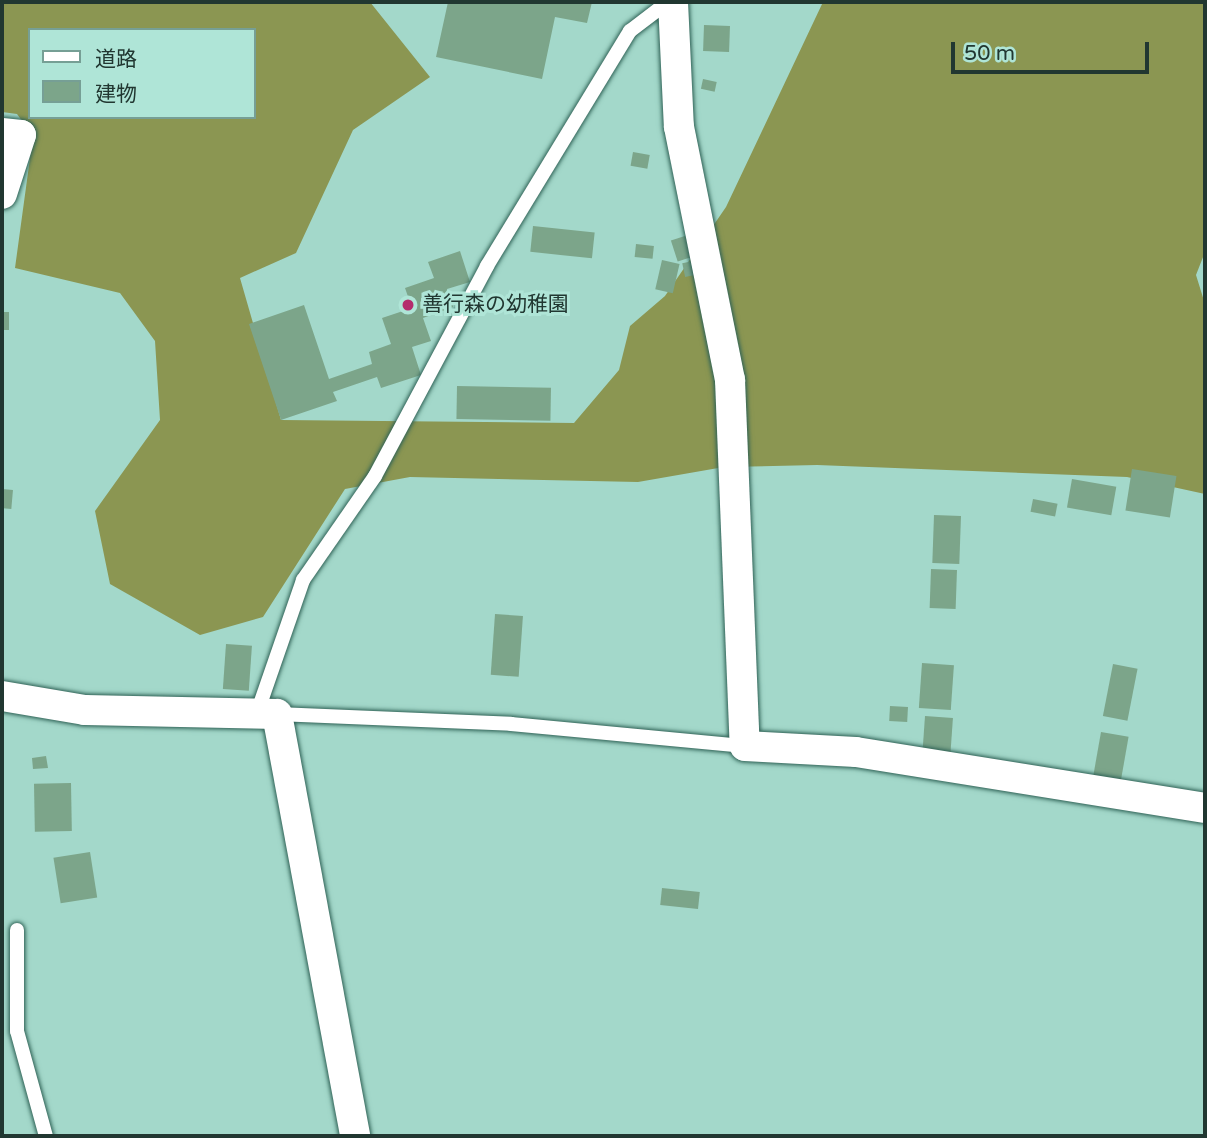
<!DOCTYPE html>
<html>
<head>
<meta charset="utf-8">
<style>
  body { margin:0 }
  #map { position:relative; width:1207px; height:1138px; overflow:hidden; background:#a3d8ca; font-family:"Varela Round","Noto Sans JP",sans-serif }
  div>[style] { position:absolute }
  .forest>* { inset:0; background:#8b9652 }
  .building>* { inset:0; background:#7ca58a; transform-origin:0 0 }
  .roads { filter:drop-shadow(0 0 2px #2f6256) drop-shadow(0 0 2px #2f6256) }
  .lane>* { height:14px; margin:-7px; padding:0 7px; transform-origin:7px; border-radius:7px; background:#fff }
  .street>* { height:30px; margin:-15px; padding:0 15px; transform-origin:15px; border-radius:15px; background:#fff }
  .dots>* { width:19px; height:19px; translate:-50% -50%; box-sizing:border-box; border:4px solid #afe5d7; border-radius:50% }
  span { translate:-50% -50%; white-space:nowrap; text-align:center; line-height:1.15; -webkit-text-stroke:6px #afe5d7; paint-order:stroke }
  .poi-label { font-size:21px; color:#213731 }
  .left { translate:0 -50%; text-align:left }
  .frame { position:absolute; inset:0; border:4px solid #213731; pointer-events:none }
  .legend { position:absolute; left:28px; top:28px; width:228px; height:91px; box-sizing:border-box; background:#afe5d7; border:2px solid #769f95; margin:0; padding:9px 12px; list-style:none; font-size:21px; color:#213731 }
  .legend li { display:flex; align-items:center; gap:14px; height:35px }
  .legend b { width:35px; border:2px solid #769f95 }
  .scale { position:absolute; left:951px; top:42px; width:198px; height:32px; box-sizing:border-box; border:4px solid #213731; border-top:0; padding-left:9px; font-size:21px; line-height:24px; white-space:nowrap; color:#213731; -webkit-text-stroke:5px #afe5d7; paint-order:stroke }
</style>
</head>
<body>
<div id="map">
  <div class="forest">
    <i style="clip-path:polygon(evenodd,2px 2px,370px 2px,430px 77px,353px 130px,296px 253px,240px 278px,281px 420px,574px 423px,619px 370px,630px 326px,665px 296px,726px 207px,823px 2px,1205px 2px,1205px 252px,1196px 275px,1205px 304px,1205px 494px,1127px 477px,817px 465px,724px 467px,638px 482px,410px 477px,345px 489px,263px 617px,200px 635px,110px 584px,95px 511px,160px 420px,155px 341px,120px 293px,15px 268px,33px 136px,17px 114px,2px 112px,2px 2px,30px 30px,254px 30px,254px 117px,30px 117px,30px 30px)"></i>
  </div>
  <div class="building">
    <i style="clip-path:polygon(448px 2px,592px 2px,587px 23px,555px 17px,542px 79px,436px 57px)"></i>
    <i style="left:704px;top:25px;width:26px;height:26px;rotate:2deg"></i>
    <i style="left:703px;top:79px;width:14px;height:10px;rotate:12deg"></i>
    <i style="left:633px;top:152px;width:17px;height:14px;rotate:10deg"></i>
    <i style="left:533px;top:226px;width:62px;height:26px;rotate:6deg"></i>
    <i style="left:688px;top:235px;width:22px;height:18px;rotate:72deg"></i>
    <i style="left:636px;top:244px;width:18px;height:13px;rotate:6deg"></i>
    <i style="clip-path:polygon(460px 251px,470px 282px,447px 289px,453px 307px,423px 318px,431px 341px,412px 347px,421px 375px,381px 388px,377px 377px,333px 392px,337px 401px,281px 420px,249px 324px,304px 305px,329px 379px,372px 364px,369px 352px,391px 344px,382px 318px,412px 308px,405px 288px,434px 278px,428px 262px)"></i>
    <i style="left:662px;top:260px;width:18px;height:30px;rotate:13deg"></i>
    <i style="left:693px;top:261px;width:14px;height:11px;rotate:78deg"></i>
    <i style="left:2px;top:312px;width:7px;height:18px"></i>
    <i style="left:457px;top:386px;width:94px;height:33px;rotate:1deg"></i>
    <i style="left:1132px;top:469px;width:45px;height:42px;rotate:9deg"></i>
    <i style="left:1072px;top:479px;width:45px;height:29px;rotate:10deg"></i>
    <i style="left:2px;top:489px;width:11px;height:19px;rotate:5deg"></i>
    <i style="left:1033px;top:499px;width:25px;height:13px;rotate:11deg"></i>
    <i style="left:934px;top:515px;width:27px;height:48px;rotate:2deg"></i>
    <i style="left:931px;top:569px;width:26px;height:39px;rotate:2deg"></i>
    <i style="left:495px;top:614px;width:28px;height:61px;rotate:4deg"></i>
    <i style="left:226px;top:644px;width:26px;height:45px;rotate:4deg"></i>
    <i style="left:922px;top:663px;width:32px;height:45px;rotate:4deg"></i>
    <i style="left:1113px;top:664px;width:25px;height:53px;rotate:11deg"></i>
    <i style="left:890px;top:706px;width:18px;height:15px;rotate:3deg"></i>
    <i style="left:925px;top:716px;width:28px;height:38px;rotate:4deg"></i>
    <i style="left:1101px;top:732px;width:28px;height:53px;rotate:10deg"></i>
    <i style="clip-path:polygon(46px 756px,48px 768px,33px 769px,32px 758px)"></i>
    <i style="left:71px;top:783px;width:48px;height:37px;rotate:89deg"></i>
    <i style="left:90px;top:852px;width:46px;height:37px;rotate:81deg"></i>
    <i style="left:662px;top:888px;width:38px;height:17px;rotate:6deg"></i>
  </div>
  <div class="roads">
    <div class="lane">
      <i style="left:257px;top:713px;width:141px;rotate:-70.9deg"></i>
      <i style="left:303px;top:580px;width:126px;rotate:-55.3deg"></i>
      <i style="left:375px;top:476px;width:238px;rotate:-61.9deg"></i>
      <i style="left:487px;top:266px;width:275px;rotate:-58.7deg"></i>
      <i style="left:630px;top:31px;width:48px;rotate:-37.3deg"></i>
      <i style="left:277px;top:714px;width:234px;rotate:2.4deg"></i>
      <i style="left:511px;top:724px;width:235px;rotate:5.4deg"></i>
      <i style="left:17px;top:930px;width:101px;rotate:90deg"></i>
      <i style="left:17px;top:1031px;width:109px;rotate:74.6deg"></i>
    </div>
    <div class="street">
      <i style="left:673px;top:2px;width:125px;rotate:87.3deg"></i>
      <i style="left:679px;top:127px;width:258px;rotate:78.6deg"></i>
      <i style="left:730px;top:380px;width:366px;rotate:87.7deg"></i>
      <i style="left:745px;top:746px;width:111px;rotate:3.1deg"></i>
      <i style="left:856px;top:752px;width:353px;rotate:9.1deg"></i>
      <i style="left:2px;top:133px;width:19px;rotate:6deg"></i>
      <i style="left:21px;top:135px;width:62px;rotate:107.9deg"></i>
      <i style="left:2px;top:696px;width:84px;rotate:9.6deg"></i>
      <i style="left:85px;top:710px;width:192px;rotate:1.2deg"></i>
      <i style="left:277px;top:714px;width:429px;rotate:79.5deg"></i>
    </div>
  </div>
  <div class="dots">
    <i style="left:408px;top:305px;background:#b42c6d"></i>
  </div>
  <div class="poi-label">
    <span class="left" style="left:422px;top:305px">善行森の幼稚園</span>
  </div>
  <div class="frame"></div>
  <ul class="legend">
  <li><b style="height:9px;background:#fff"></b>道路</li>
  <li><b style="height:19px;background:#7ca58a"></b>建物</li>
  </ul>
  <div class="scale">50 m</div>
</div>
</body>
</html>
